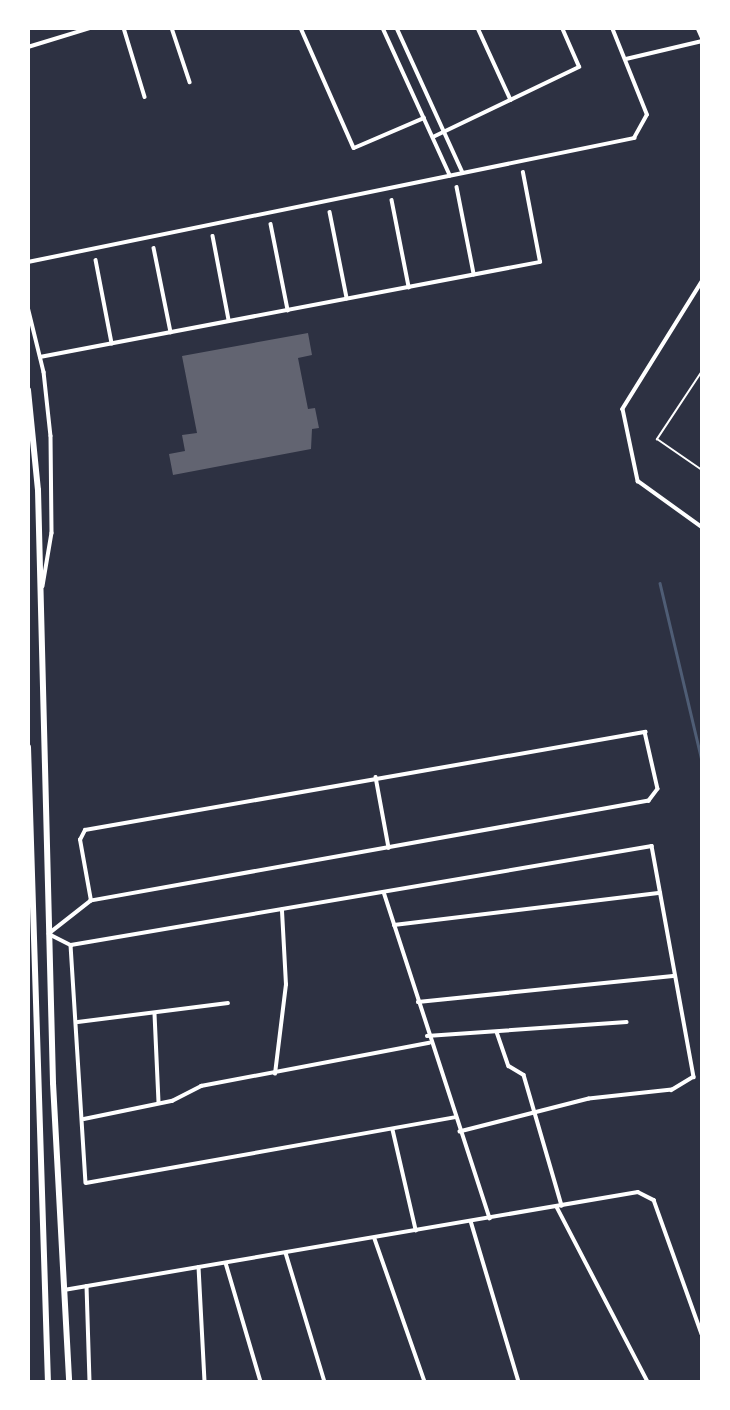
<!DOCTYPE html>
<html>
<head>
<meta charset="utf-8">
<style>
  body { margin:0 }
  #map { position:relative; width:730px; height:1410px; overflow:hidden; background:#2d3142; font-family:Barlow,sans-serif }
  div>[style] { position:absolute }
  .stream>* { height:2.5px; margin:-1.25px; padding:0 1.25px; transform-origin:1.25px; border-radius:1.25px; background:#4f5d75 }
  .building>* { inset:0; background:#626471 }
  .path>* { height:2px; margin:-1px; padding:0 1px; transform-origin:1px; border-radius:1px; background:#fff }
  .minor>* { height:3.5px; margin:-1.75px; padding:0 1.75px; transform-origin:1.75px; border-radius:1.75px; background:#fff }
  .primary>* { height:6px; margin:-3px; padding:0 3px; transform-origin:3px; border-radius:3px; background:#fff }
  span { translate:-50% -50%; white-space:nowrap; text-align:center; line-height:1.15; -webkit-text-stroke:7px #fff; paint-order:stroke }
  .frame { position:absolute; inset:0; border:30px solid #fff; pointer-events:none }
</style>
</head>
<body>
<div id="map">
  <div class="stream">
    <i style="left:660px;top:583px;width:183px;rotate:76.7deg"></i>
  </div>
  <div class="building">
    <i style="clip-path:polygon(308px 333px,312px 355px,298px 358px,308px 409px,315px 408px,319px 428px,312px 429px,311px 449px,173px 475px,169px 454px,185px 451px,182px 435px,197px 433px,182px 356px)"></i>
  </div>
  <div class="path">
    <i style="left:702px;top:371px;width:82px;rotate:123.5deg"></i>
    <i style="left:657px;top:439px;width:55px;rotate:34.6deg"></i>
  </div>
  <div class="minor">
    <i style="left:124px;top:28px;width:72px;rotate:73.1deg"></i>
    <i style="left:172px;top:28px;width:57px;rotate:71.6deg"></i>
    <i style="left:301px;top:28px;width:131px;rotate:66.2deg"></i>
    <i style="left:354px;top:148px;width:76px;rotate:-23.2deg"></i>
    <i style="left:383px;top:28px;width:162px;rotate:65.5deg"></i>
    <i style="left:397px;top:28px;width:159px;rotate:65.5deg"></i>
    <i style="left:478px;top:28px;width:79px;rotate:65.4deg"></i>
    <i style="left:698px;top:28px;width:10px;rotate:66deg"></i>
    <i style="left:28px;top:47px;width:65px;rotate:-17deg"></i>
    <i style="left:626px;top:59px;width:78px;rotate:-13.3deg"></i>
    <i style="left:433px;top:137px;width:162px;rotate:-25.6deg"></i>
    <i style="left:579px;top:67px;width:43px;rotate:-113.6deg"></i>
    <i style="left:457px;top:187px;width:89px;rotate:78.9deg"></i>
    <i style="left:392px;top:200px;width:89px;rotate:78.9deg"></i>
    <i style="left:330px;top:212px;width:88px;rotate:78.8deg"></i>
    <i style="left:271px;top:224px;width:88px;rotate:78.8deg"></i>
    <i style="left:213px;top:236px;width:86px;rotate:79.2deg"></i>
    <i style="left:154px;top:248px;width:86px;rotate:78.6deg"></i>
    <i style="left:96px;top:260px;width:85px;rotate:79.1deg"></i>
    <i style="left:28px;top:262px;width:619px;rotate:-11.56deg"></i>
    <i style="left:634px;top:138px;width:26px;rotate:-61deg"></i>
    <i style="left:647px;top:115px;width:94px;rotate:-111.9deg"></i>
    <i style="left:702px;top:282px;width:150px;rotate:121.9deg"></i>
    <i style="left:623px;top:409px;width:74px;rotate:78.2deg"></i>
    <i style="left:638px;top:481px;width:79px;rotate:35.7deg"></i>
    <i style="left:28px;top:307px;width:67px;rotate:76.2deg"></i>
    <i style="left:44px;top:372px;width:64px;rotate:83.8deg"></i>
    <i style="left:51px;top:436px;width:97px;rotate:89.4deg"></i>
    <i style="left:52px;top:533px;width:54px;rotate:99.6deg"></i>
    <i style="left:40px;top:357px;width:509px;rotate:-10.76deg"></i>
    <i style="left:540px;top:262px;width:91px;rotate:-100.8deg"></i>
    <i style="left:376px;top:777px;width:72px;rotate:79.6deg"></i>
    <i style="left:384px;top:892px;width:343px;rotate:72deg"></i>
    <i style="left:91px;top:901px;width:62px;rotate:-100.2deg"></i>
    <i style="left:80px;top:840px;width:11px;rotate:-63deg"></i>
    <i style="left:85px;top:830px;width:569px;rotate:-9.93deg"></i>
    <i style="left:645px;top:732px;width:58px;rotate:77.2deg"></i>
    <i style="left:658px;top:789px;width:15px;rotate:127deg"></i>
    <i style="left:649px;top:801px;width:567px;rotate:169.84deg"></i>
    <i style="left:91px;top:901px;width:53px;rotate:141.8deg"></i>
    <i style="left:49px;top:934px;width:25px;rotate:27deg"></i>
    <i style="left:71px;top:945px;width:589px;rotate:-9.67deg"></i>
    <i style="left:652px;top:846px;width:235px;rotate:79.7deg"></i>
    <i style="left:694px;top:1077px;width:26px;rotate:149deg"></i>
    <i style="left:672px;top:1090px;width:83px;rotate:173.8deg"></i>
    <i style="left:589px;top:1099px;width:133px;rotate:165.7deg"></i>
    <i style="left:394px;top:925px;width:268px;rotate:-6.9deg"></i>
    <i style="left:71px;top:945px;width:238px;rotate:86.4deg"></i>
    <i style="left:86px;top:1183px;width:375px;rotate:-10.1deg"></i>
    <i style="left:418px;top:1002px;width:256px;rotate:-5.8deg"></i>
    <i style="left:155px;top:1014px;width:89px;rotate:87.4deg"></i>
    <i style="left:78px;top:1022px;width:151px;rotate:-7.2deg"></i>
    <i style="left:497px;top:1032px;width:36px;rotate:71deg"></i>
    <i style="left:509px;top:1066px;width:17px;rotate:31deg"></i>
    <i style="left:524px;top:1075px;width:136px;rotate:73.8deg"></i>
    <i style="left:427px;top:1036px;width:200px;rotate:-4deg"></i>
    <i style="left:275px;top:1074px;width:90px;rotate:-83deg"></i>
    <i style="left:286px;top:985px;width:75px;rotate:-93.1deg"></i>
    <i style="left:84px;top:1119px;width:90px;rotate:-11.6deg"></i>
    <i style="left:172px;top:1101px;width:33px;rotate:-27deg"></i>
    <i style="left:201px;top:1086px;width:232px;rotate:-10.7deg"></i>
    <i style="left:393px;top:1130px;width:103px;rotate:77deg"></i>
    <i style="left:557px;top:1207px;width:197px;rotate:62.5deg"></i>
    <i style="left:471px;top:1221px;width:168px;rotate:73.4deg"></i>
    <i style="left:375px;top:1239px;width:151px;rotate:70.7deg"></i>
    <i style="left:286px;top:1253px;width:135px;rotate:73.2deg"></i>
    <i style="left:226px;top:1263px;width:124px;rotate:73.6deg"></i>
    <i style="left:199px;top:1267px;width:115px;rotate:87deg"></i>
    <i style="left:87px;top:1286px;width:96px;rotate:88.2deg"></i>
    <i style="left:64px;top:1290px;width:582px;rotate:-9.69deg"></i>
    <i style="left:638px;top:1192px;width:18px;rotate:27deg"></i>
    <i style="left:654px;top:1200px;width:142px;rotate:70.3deg"></i>
  </div>
  <div class="primary">
    <i style="left:28px;top:390px;width:100px;rotate:84.3deg"></i>
    <i style="left:38px;top:490px;width:593px;rotate:88.55deg"></i>
    <i style="left:53px;top:1083px;width:299px;rotate:86.9deg"></i>
    <i style="left:28px;top:747px;width:635px;rotate:88.2deg"></i>
  </div>
  <div class="frame"></div>
</div>
</body>
</html>
